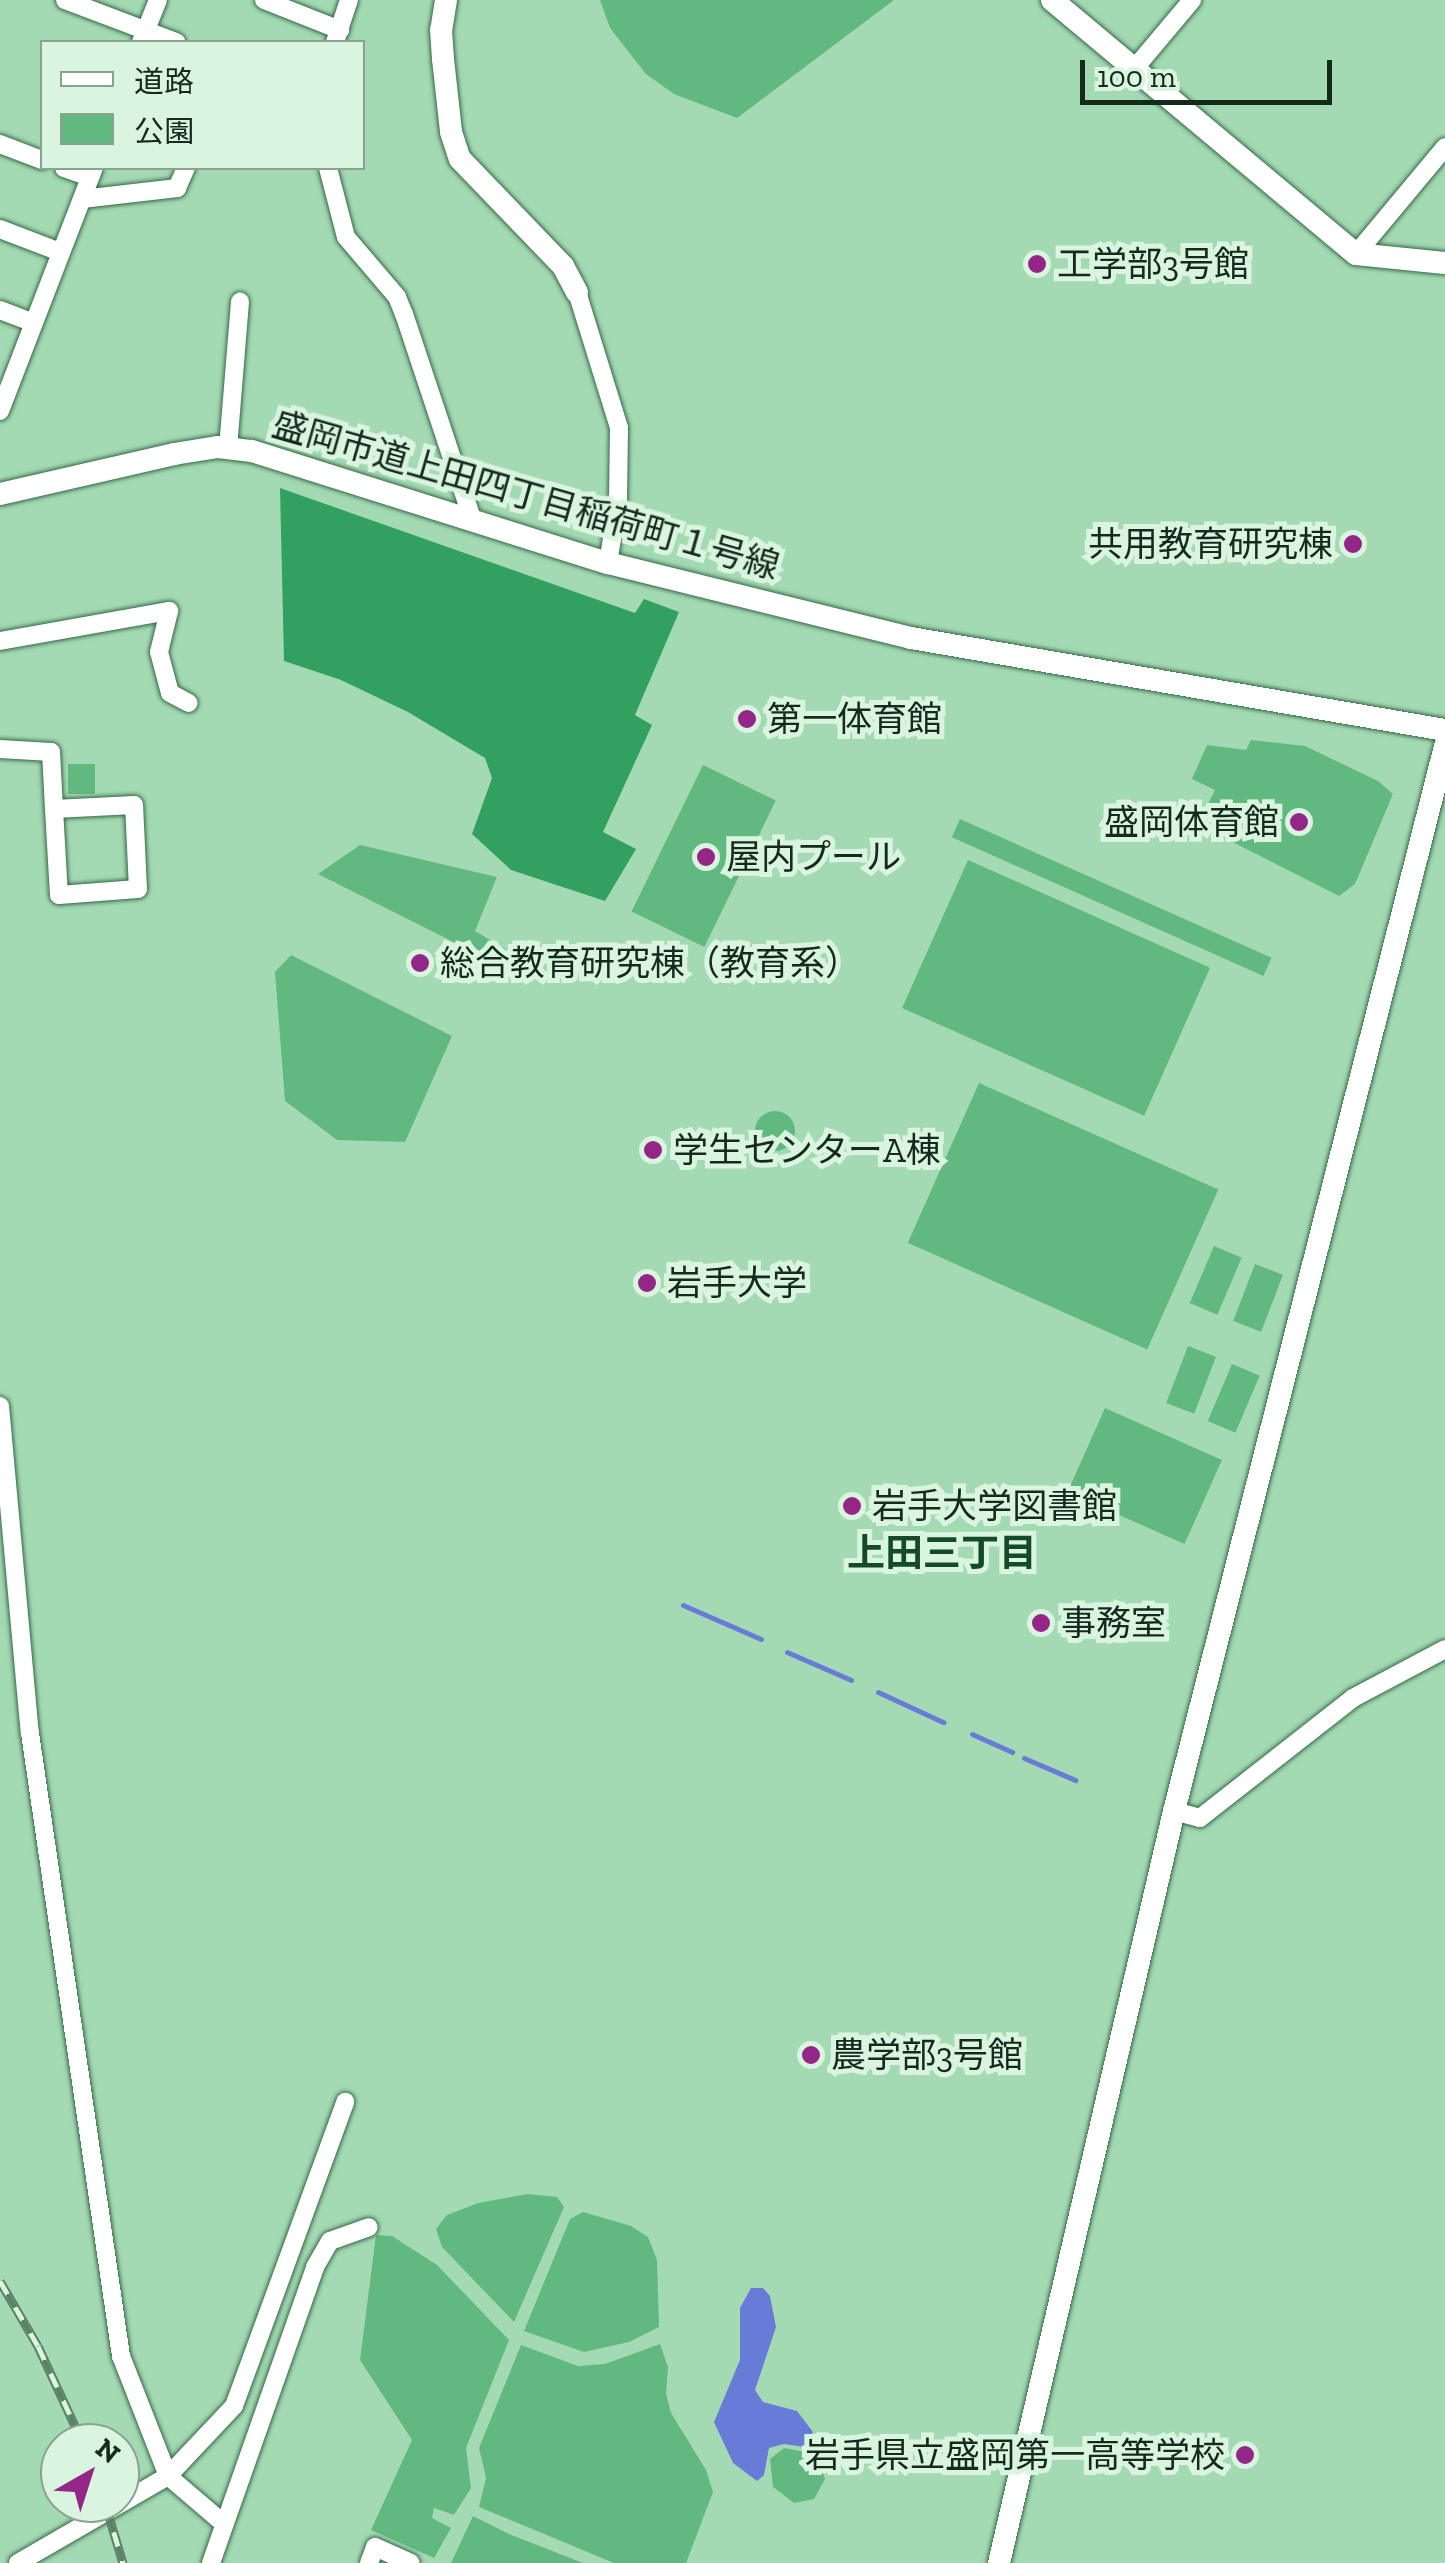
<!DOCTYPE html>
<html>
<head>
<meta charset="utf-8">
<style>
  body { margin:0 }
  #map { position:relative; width:1445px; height:2563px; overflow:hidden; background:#a4dab3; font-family:"Zilla Slab","Noto Sans JP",serif }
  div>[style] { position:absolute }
  .green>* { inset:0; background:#62b97f; transform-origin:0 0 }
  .round { border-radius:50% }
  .forest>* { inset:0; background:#32a05f }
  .water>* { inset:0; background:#687bd6 }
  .stream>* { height:5px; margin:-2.5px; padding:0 2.5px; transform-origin:2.5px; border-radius:2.5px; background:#687bd6 }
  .roads { filter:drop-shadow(0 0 2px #356946) drop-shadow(0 0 2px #356946) }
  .street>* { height:18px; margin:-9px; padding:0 9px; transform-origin:9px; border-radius:9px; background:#fff }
  .secondary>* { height:22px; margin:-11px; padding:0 11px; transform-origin:11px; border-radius:11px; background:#fff }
  .rail>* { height:9px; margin-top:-4.5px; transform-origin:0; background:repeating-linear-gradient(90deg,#d9f4df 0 15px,#5b8166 0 30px); box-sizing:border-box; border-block:2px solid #5b8166 }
  .dots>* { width:28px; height:28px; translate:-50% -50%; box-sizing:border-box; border:5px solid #d9f4df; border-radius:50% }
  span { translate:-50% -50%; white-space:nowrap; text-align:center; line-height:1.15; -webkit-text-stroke:10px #d9f4df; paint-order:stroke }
  .poi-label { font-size:35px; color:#142a1b }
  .left { translate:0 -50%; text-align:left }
  .right { translate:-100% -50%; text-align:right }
  .street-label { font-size:35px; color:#142a1b }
  .neighbourhood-label { font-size:38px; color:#144929; font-weight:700 }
  .legend { position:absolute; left:40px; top:40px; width:325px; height:130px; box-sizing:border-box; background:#d9f4df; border:2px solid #8aa391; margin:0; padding:12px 18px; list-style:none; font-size:30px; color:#142a1b }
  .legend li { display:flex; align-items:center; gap:20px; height:50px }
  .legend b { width:50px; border:2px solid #8aa391 }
  .north { position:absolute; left:40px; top:2423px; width:100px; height:100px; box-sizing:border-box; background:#d9f4df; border:2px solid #8aa391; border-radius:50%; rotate:39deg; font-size:28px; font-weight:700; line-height:40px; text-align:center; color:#142a1b }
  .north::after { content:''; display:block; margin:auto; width:35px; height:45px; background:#932687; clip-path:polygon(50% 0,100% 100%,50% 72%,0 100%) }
  .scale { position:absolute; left:1080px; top:60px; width:252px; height:45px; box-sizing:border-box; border:5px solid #142a1b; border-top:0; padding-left:12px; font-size:30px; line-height:35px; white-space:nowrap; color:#142a1b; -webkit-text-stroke:8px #d9f4df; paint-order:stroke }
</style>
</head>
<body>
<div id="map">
  <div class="green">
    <i style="clip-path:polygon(600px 0,894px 0,737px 118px,674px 94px,646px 74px,610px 28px)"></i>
    <i style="clip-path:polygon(1251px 740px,1305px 746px,1378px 781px,1393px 794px,1355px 884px,1339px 896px,1213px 832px,1220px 813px,1208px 804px,1215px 790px,1192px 779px,1207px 745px,1246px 750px)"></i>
    <i style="left:68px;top:764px;width:27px;height:30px"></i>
    <i style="left:703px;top:765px;width:81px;height:163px;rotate:26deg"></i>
    <i style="left:960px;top:819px;width:341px;height:20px;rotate:24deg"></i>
    <i style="clip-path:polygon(360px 845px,497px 877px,475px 931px,514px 954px,509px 970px,318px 874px)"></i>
    <i style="left:968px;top:860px;width:265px;height:162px;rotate:24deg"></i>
    <i style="clip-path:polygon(291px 955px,452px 1036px,405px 1142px,337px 1140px,285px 1101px,275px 972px)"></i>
    <i style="left:979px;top:1083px;width:262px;height:175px;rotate:24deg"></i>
    <i class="round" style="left:755px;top:1111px;width:40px;height:40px"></i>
    <i style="left:1214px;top:1246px;width:30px;height:62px;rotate:23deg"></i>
    <i style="left:1255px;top:1264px;width:30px;height:61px;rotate:21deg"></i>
    <i style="left:1188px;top:1346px;width:30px;height:61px;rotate:21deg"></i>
    <i style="left:1232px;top:1364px;width:30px;height:62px;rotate:23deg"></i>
    <i style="left:1105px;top:1408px;width:128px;height:92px;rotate:24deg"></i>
    <i style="clip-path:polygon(528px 2194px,557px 2197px,564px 2207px,514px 2322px,442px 2247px,436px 2229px,447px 2215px,478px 2203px)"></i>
    <i style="clip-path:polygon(583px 2212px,631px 2226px,648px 2237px,657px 2260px,659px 2327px,629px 2342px,584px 2352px,524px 2331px,570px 2219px)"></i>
    <i style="clip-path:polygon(376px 2235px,392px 2236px,437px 2265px,509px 2340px,466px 2448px,471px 2488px,454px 2515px,434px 2508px,432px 2518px,451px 2528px,434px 2558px,371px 2530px,412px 2440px,360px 2360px)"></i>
    <i style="clip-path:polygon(660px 2344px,668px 2367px,666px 2394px,671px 2413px,706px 2470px,713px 2492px,686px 2563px,614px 2563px,479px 2507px,486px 2478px,479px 2448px,521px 2345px,578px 2366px,605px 2364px)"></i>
    <i style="clip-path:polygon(784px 2448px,810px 2453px,820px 2463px,825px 2479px,814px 2499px,794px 2503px,773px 2487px,770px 2459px)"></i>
    <i style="clip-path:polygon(473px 2516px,509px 2534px,583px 2563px,451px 2563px)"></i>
  </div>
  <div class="forest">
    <i style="clip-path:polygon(280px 488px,635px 613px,644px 599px,679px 612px,635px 715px,652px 725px,603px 832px,636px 849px,605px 901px,511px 870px,472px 834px,492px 778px,485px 758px,408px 712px,341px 680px,284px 661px)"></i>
  </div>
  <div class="water">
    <i style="clip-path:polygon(751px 2288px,763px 2288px,770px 2296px,776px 2327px,755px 2390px,763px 2402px,797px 2411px,813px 2432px,804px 2447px,784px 2444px,769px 2448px,764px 2475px,757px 2481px,733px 2463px,714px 2422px,740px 2360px,740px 2308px)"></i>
  </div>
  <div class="stream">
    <i style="left:683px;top:1605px;width:85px;rotate:23.6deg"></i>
    <i style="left:787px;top:1652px;width:70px;rotate:23.6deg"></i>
    <i style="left:878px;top:1692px;width:72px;rotate:24.8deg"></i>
    <i style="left:972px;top:1734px;width:44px;rotate:24.2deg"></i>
    <i style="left:1024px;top:1758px;width:56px;rotate:23.3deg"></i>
  </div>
  <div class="roads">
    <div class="street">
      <i style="left:65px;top:0;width:119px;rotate:20.7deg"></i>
      <i style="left:264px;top:0;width:82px;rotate:21.5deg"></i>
      <i style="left:141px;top:42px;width:45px;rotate:-68deg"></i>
      <i style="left:335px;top:42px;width:44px;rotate:-71.6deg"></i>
      <i style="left:1135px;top:68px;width:89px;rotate:-50deg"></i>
      <i style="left:0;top:144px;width:45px;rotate:20.9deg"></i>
      <i style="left:64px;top:168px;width:28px;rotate:19deg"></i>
      <i style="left:328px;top:168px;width:71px;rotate:75.4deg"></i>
      <i style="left:346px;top:237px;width:79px;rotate:49.6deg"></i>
      <i style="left:397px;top:297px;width:18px;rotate:68deg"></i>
      <i style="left:404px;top:314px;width:216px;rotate:71.6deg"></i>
      <i style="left:82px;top:199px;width:96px;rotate:-6.6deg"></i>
      <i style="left:177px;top:188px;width:22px;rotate:-66deg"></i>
      <i style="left:0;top:229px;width:64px;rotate:21deg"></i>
      <i style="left:1356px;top:254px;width:139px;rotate:-50.2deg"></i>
      <i style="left:577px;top:292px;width:142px;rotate:72.8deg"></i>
      <i style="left:619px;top:428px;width:74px;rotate:90.8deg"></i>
      <i style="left:618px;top:502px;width:62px;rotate:99.3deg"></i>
      <i style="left:0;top:310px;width:36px;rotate:21deg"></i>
      <i style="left:0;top:411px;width:261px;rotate:-68.9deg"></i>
      <i style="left:228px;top:448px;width:147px;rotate:-85.3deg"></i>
      <i style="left:0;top:641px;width:172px;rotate:-10.1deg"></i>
      <i style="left:169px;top:611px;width:42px;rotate:103.7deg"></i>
      <i style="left:159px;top:652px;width:42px;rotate:75deg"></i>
      <i style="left:170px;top:693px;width:21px;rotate:28deg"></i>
      <i style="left:0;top:749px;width:51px;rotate:3.4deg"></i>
      <i style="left:51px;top:752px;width:57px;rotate:87deg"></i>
      <i style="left:54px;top:809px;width:86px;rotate:86.7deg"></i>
      <i style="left:59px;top:895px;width:79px;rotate:-4.3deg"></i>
      <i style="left:138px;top:889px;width:84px;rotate:-92.7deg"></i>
      <i style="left:134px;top:805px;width:80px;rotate:177.1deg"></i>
      <i style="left:0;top:1406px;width:328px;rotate:84.8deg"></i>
      <i style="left:30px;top:1733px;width:630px;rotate:81.69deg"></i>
      <i style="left:121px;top:2356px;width:129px;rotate:68.6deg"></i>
      <i style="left:168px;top:2476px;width:72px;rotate:40.5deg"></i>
      <i style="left:1174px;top:1811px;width:27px;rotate:15deg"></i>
      <i style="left:1200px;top:1818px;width:194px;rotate:-38.1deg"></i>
      <i style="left:1353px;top:1698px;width:104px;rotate:-28deg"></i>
      <i style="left:18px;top:2563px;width:173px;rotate:-30.1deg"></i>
      <i style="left:168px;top:2476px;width:96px;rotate:-46.7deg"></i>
      <i style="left:234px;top:2406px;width:324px;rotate:-69.9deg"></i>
      <i style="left:211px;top:2563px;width:314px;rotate:-70.6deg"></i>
      <i style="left:315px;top:2267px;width:30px;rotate:-60deg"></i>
      <i style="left:330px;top:2241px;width:41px;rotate:-19.7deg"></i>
      <i style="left:369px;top:2563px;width:17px;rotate:-69deg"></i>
      <i style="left:375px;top:2547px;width:39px;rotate:24deg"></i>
    </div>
    <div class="secondary">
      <i style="left:446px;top:0;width:30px;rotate:99deg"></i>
      <i style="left:441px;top:30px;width:29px;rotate:86deg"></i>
      <i style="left:443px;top:59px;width:73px;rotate:83.7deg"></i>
      <i style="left:451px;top:132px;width:28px;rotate:72deg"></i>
      <i style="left:460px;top:159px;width:149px;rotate:46.1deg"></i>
      <i style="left:563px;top:266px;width:30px;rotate:62deg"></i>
      <i style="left:1052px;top:0;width:396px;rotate:39.9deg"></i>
      <i style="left:1356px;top:254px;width:89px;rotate:5.8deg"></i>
      <i style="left:0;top:494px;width:179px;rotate:-12.9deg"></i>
      <i style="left:174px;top:454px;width:45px;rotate:-9deg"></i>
      <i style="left:218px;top:447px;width:34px;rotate:7deg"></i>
      <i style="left:252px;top:451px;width:373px;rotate:17.5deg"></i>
      <i style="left:608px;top:563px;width:312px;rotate:13.9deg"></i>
      <i style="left:911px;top:638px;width:542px;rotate:9.78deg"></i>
      <i style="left:999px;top:2563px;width:772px;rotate:-76.9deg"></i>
      <i style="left:1174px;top:1811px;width:1099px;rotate:-75.72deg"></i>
    </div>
  </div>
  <div class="rail">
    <i style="left:0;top:2281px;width:75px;rotate:59.7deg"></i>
    <i style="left:38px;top:2346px;width:107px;rotate:65.1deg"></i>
    <i style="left:105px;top:2503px;width:63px;rotate:73.3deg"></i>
  </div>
  <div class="dots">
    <i style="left:1037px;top:264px;background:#932687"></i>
    <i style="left:1353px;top:544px;background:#932687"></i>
    <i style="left:747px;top:719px;background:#932687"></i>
    <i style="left:1299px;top:822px;background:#932687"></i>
    <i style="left:706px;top:857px;background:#932687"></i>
    <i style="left:420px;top:963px;background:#932687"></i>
    <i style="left:653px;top:1150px;background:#932687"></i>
    <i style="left:647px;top:1283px;background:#932687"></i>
    <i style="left:852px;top:1506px;background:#932687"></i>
    <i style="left:1041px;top:1623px;background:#932687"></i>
    <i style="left:811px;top:2055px;background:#932687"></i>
    <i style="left:1245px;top:2455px;background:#932687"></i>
  </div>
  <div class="poi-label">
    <span class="left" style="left:1057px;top:264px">工学部3号館</span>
    <span class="right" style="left:1333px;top:544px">共用教育研究棟</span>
    <span class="left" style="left:767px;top:719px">第一体育館</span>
    <span class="right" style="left:1279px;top:822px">盛岡体育館</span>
    <span class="left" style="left:726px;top:857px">屋内プール</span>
    <span class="left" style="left:440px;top:963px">総合教育研究棟（教育系）</span>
    <span class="left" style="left:673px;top:1150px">学生センターA棟</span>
    <span class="left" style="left:667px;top:1283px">岩手大学</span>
    <span class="left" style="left:872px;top:1506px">岩手大学図書館</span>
    <span class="left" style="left:1061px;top:1623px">事務室</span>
    <span class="left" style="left:831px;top:2055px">農学部3号館</span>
    <span class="right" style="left:1225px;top:2455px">岩手県立盛岡第一高等学校</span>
  </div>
  <div class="street-label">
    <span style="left:526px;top:495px;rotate:16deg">盛岡市道上田四丁目稲荷町１号線</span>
  </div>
  <div class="neighbourhood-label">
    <span style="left:942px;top:1554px">上田三丁目</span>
  </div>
  <ul class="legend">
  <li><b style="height:12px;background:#fff"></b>道路</li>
  <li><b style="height:28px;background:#62b97f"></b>公園</li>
  </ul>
  <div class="north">N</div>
  <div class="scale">100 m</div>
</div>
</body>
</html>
